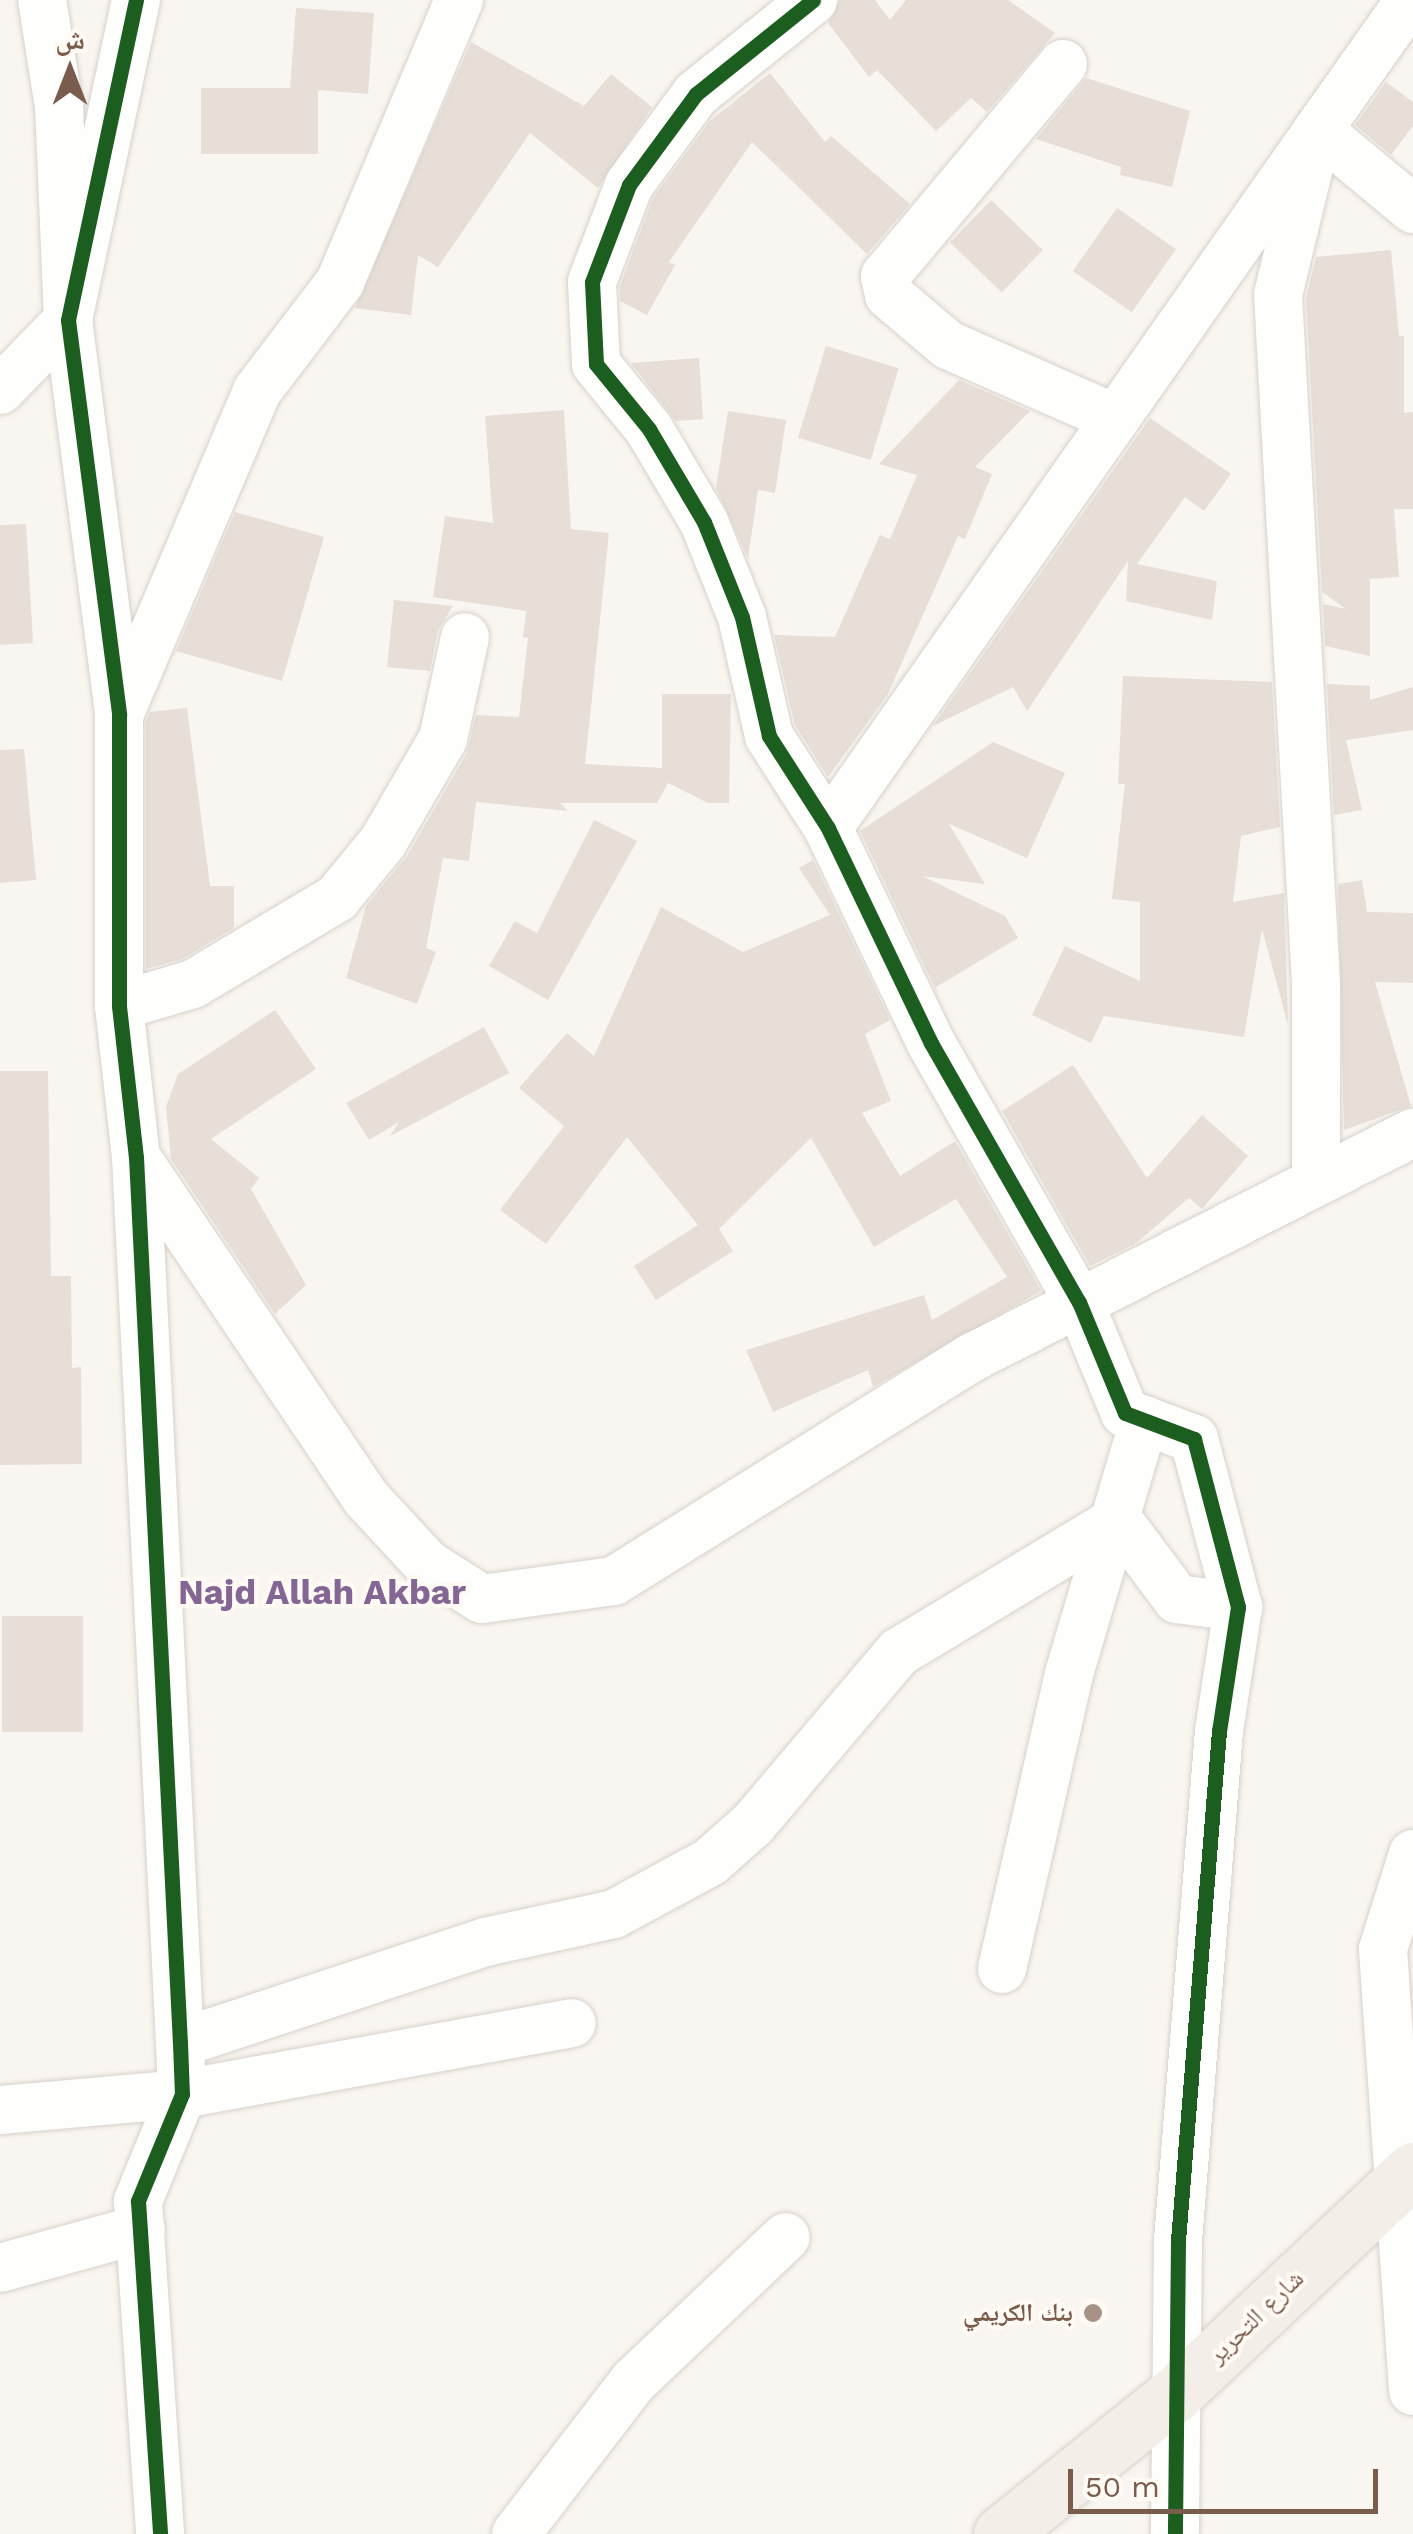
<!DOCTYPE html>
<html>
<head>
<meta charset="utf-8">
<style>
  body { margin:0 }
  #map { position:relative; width:1413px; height:2534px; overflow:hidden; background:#f9f5f0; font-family:"Work Sans","Noto Naskh Arabic",sans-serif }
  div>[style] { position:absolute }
  .building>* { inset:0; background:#e6ded7; transform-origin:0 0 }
  .roads { filter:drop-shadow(0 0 2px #d7d1cb) drop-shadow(0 0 2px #d7d1cb) }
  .minor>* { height:48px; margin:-24px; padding:0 24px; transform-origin:24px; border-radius:24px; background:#fefefd }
  .major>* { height:55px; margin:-27.5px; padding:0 27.5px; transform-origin:27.5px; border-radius:27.5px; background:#f3eee8 }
  .cycleway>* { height:15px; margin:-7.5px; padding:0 7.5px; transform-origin:7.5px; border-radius:7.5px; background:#1b5e20 }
  .dots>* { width:28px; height:28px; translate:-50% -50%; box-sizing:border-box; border:5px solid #fffaf3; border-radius:50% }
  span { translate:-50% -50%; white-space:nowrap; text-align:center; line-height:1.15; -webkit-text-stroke:8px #fffaf3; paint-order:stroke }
  .poi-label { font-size:25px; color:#7a5c4d; font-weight:700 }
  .right { translate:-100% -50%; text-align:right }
  .street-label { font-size:25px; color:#7a5c4d }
  .district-label { font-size:35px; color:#846695; font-weight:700 }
  .north { position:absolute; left:20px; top:20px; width:100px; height:100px; -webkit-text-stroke:8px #fffaf3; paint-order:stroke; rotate:0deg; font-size:28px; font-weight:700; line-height:40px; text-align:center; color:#7a5c4d }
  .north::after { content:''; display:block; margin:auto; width:35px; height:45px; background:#7a5c4d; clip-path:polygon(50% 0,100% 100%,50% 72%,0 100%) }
  .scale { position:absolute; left:1068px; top:2469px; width:310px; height:45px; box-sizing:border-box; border:5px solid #7a5c4d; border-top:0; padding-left:12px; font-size:30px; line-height:35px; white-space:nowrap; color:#7a5c4d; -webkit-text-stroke:8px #fffaf3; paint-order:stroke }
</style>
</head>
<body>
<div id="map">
  <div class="building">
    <i style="clip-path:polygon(840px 0,875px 0,890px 20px,906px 0,1008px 0,1055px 33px,987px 112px,971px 98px,936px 131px,877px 70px,869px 77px,828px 23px)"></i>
    <i style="clip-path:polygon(296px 8px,374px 13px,368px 94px,318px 90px,318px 154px,201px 154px,201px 88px,290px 88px)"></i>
    <i style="clip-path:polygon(471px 42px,584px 106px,611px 74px,652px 107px,598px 188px,530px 133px,438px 267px,418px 255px,411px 315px,355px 308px)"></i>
    <i style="clip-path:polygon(770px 73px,825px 142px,831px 136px,910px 204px,867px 254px,752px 142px,669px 262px,675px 265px,647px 315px,620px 301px,620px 286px,653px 198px,710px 121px)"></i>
    <i style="clip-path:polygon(1086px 78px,1190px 111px,1172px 187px,1120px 175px,1121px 167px,1036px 139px)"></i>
    <i style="clip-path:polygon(1386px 82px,1413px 102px,1413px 126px,1391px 155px,1355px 125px)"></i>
    <i style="left:991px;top:200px;width:72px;height:59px;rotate:44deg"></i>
    <i style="left:1117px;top:208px;width:72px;height:77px;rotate:35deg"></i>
    <i style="clip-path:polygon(1391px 250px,1399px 336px,1404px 336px,1404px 413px,1413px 412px,1413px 509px,1394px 509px,1399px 577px,1370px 579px,1370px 656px,1325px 646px,1323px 604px,1346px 609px,1322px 592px,1306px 298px,1316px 257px)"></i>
    <i style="left:826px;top:346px;width:76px;height:96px;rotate:17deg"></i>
    <i style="clip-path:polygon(699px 358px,703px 419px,676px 421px,631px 363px)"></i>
    <i style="clip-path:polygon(959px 380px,1030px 411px,975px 467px,992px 474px,965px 539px,958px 536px,888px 694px,828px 777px,795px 725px,774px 635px,835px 637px,880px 535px,890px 539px,917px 475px,879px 464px)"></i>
    <i style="clip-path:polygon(564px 410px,571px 529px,609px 533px,585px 764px,662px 768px,662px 694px,731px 694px,729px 803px,708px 803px,668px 783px,657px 803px,560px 803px,568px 811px,476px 802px,469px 861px,443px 858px,426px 948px,436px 952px,417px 1004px,346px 978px,366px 906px,407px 856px,467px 753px,476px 715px,519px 717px,528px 638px,523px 637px,526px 611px,433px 597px,445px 516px,493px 523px,485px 416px)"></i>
    <i style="clip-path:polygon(728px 411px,786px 420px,775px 493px,758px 490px,748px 558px,716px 488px)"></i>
    <i style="clip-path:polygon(1150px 418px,1231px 474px,1204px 511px,1185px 497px,1137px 564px,1217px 581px,1212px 620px,1126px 601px,1128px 561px,1027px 711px,1013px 687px,933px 726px)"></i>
    <i style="clip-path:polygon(235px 512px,324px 537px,282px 681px,176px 651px)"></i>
    <i style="clip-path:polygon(26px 524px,33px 643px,0 645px,0 525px)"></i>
    <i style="clip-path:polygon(394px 600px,453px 606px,438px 630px,430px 671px,387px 667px)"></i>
    <i style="clip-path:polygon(1123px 676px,1272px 682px,1280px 827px,1241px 836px,1233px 902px,1284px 893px,1288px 1025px,1262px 929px,1244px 1037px,1104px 1016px,1091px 1043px,1032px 1015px,1065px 946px,1140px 981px,1140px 902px,1112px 899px,1125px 784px,1118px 784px)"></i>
    <i style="clip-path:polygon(1327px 684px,1370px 686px,1370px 700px,1413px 687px,1413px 730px,1346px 740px,1362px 810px,1334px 815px)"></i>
    <i style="clip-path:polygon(187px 708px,210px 886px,234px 886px,234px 928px,182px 959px,146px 969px,146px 721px,150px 712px)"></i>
    <i style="clip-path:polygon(993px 742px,1065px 773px,1027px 858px,949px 824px,985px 884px,922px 876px,1005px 916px,1018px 938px,936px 987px,937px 992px,860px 831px)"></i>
    <i style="clip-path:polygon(24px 749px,36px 880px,0 883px,0 750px)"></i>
    <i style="clip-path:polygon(594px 820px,637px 841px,548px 1000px,489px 966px,515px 921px,537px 933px)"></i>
    <i style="clip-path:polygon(813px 860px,890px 1020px,865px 1034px,891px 1101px,862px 1113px,900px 1176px,955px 1141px,1041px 1291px,873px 1387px,868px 1370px,773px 1412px,746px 1350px,924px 1295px,932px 1320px,1007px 1277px,956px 1199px,874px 1247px,811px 1138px,719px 1229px,733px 1251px,656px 1300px,634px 1266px,698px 1225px,627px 1137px,546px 1244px,500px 1210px,564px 1126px,519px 1088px,567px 1033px,594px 1056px,661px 907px,743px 952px,830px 915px,799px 868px)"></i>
    <i style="clip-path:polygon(1362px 880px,1367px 912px,1413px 913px,1413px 983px,1375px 982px,1411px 1106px,1344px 1130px,1338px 884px)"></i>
    <i style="clip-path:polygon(275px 1010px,316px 1069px,211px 1139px,259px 1178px,251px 1189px,306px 1285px,275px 1314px,171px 1159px,166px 1107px,178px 1074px)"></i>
    <i style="clip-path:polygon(484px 1027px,509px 1073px,390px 1136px,399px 1122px,369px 1140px,346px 1103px)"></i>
    <i style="clip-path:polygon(1073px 1065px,1147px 1178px,1202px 1115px,1248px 1156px,1202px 1209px,1189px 1198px,1135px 1244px,1090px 1266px,1002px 1111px)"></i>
    <i style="clip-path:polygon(0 1071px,48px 1071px,51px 1276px,71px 1276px,72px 1368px,81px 1367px,82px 1464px,0 1465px)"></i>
    <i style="left:83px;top:1616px;width:116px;height:81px;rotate:90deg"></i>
  </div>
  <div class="roads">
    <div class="minor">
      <i style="left:136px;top:0;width:327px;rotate:102deg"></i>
      <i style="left:68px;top:320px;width:398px;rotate:82.6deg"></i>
      <i style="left:119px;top:715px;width:291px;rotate:90deg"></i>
      <i style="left:119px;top:1006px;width:152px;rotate:83.6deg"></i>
      <i style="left:136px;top:1157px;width:887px;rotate:87.16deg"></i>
      <i style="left:180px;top:2043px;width:51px;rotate:87.8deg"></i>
      <i style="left:182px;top:2094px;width:116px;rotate:112.4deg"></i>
      <i style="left:138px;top:2201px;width:334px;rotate:86.2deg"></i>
      <i style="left:813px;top:0;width:150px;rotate:141.2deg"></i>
      <i style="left:696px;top:94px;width:113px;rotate:126.4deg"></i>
      <i style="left:629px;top:185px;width:104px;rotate:110.9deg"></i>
      <i style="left:592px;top:282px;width:82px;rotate:87.2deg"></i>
      <i style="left:596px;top:364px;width:84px;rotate:50.8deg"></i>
      <i style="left:649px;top:429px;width:108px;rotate:59.4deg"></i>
      <i style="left:704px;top:522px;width:102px;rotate:68.2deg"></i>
      <i style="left:742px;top:617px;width:122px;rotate:77.2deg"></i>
      <i style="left:769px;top:736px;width:109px;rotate:57.3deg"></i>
      <i style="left:828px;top:828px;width:238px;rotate:64.4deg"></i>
      <i style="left:931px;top:1043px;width:298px;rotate:60.3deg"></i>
      <i style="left:1079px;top:1302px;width:120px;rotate:67.5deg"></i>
      <i style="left:1125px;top:1413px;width:74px;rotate:20.6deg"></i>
      <i style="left:1194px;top:1439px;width:174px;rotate:75.3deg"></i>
      <i style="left:1238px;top:1607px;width:125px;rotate:98.7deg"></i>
      <i style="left:1219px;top:1731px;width:512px;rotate:94.6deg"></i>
      <i style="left:1178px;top:2241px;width:293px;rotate:90.6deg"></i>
      <i style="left:1063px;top:64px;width:277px;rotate:130deg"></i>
      <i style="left:885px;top:276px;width:19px;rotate:78deg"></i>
      <i style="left:889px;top:295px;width:77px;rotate:40.3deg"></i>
      <i style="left:948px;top:345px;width:181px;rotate:23.7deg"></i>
      <i style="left:0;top:390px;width:98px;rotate:-45.8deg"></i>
      <i style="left:68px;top:320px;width:213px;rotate:-92.4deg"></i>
      <i style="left:59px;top:107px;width:108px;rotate:-99deg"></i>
      <i style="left:119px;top:715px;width:352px;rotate:-66.9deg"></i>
      <i style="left:257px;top:391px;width:137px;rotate:-52.7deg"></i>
      <i style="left:340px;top:282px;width:306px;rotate:-67.1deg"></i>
      <i style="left:828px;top:828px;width:853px;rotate:-54.93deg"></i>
      <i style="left:1318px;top:130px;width:124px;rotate:39.7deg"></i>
      <i style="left:119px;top:1006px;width:77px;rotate:-16.6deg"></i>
      <i style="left:193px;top:984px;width:168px;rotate:-30.8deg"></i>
      <i style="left:337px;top:898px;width:72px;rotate:-50.6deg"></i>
      <i style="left:383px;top:842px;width:119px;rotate:-59.8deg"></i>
      <i style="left:443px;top:739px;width:104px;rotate:-77.8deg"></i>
      <i style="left:136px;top:1157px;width:410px;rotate:56deg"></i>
      <i style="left:365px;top:1497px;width:91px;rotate:47.2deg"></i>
      <i style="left:427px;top:1564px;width:65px;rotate:32.5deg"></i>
      <i style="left:482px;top:1599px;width:133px;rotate:-7.8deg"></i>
      <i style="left:614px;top:1581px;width:423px;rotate:-32deg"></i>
      <i style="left:973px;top:1357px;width:494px;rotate:-27deg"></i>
      <i style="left:1316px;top:1178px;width:195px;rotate:-90deg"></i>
      <i style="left:1316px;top:983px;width:689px;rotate:-93.16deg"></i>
      <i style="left:1278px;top:295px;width:170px;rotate:-76.4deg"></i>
      <i style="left:1318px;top:130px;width:159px;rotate:-54.7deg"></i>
      <i style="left:1118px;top:1520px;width:99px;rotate:53.2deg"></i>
      <i style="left:1177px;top:1599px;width:62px;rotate:7.5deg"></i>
      <i style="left:1413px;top:1854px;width:100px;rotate:107.5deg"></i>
      <i style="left:1383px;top:1949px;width:443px;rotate:86.1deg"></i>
      <i style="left:1002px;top:1969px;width:303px;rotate:-77.2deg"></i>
      <i style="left:1069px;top:1674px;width:265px;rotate:-73.5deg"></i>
      <i style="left:180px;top:2043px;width:321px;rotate:-18.3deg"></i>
      <i style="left:485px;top:1942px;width:132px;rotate:-12.2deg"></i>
      <i style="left:614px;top:1914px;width:109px;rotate:-28.4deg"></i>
      <i style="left:710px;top:1862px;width:57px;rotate:-41.5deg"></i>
      <i style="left:753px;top:1824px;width:226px;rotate:-49.7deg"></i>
      <i style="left:899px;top:1652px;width:256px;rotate:-31.1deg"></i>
      <i style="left:0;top:2110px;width:183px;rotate:-5deg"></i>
      <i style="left:182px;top:2094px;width:396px;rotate:-10.3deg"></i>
      <i style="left:0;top:2268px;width:146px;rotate:-15.5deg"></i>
      <i style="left:516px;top:2534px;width:193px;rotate:-52.4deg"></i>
      <i style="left:634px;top:2381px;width:209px;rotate:-43.5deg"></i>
    </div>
    <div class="major">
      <i style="left:1001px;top:2534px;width:222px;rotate:-38.8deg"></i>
      <i style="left:1174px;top:2395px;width:328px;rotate:-43.3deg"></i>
    </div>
  </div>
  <div class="cycleway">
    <i style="left:136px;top:0;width:327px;rotate:102deg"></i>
    <i style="left:68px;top:320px;width:398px;rotate:82.6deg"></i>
    <i style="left:119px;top:715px;width:291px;rotate:90deg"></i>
    <i style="left:119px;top:1006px;width:152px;rotate:83.6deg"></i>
    <i style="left:136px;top:1157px;width:887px;rotate:87.16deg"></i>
    <i style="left:180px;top:2043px;width:51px;rotate:87.8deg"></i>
    <i style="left:182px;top:2094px;width:116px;rotate:112.4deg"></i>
    <i style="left:138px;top:2201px;width:334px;rotate:86.2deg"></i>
    <i style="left:813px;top:0;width:150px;rotate:141.2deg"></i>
    <i style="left:696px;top:94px;width:113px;rotate:126.4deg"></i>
    <i style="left:629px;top:185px;width:104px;rotate:110.9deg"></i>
    <i style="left:592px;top:282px;width:82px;rotate:87.2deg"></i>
    <i style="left:596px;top:364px;width:84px;rotate:50.8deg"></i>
    <i style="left:649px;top:429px;width:108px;rotate:59.4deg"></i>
    <i style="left:704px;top:522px;width:102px;rotate:68.2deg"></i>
    <i style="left:742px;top:617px;width:122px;rotate:77.2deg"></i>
    <i style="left:769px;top:736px;width:109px;rotate:57.3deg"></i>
    <i style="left:828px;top:828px;width:238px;rotate:64.4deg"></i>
    <i style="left:931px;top:1043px;width:298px;rotate:60.3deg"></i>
    <i style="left:1079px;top:1302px;width:120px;rotate:67.5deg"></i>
    <i style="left:1125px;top:1413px;width:74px;rotate:20.6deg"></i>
    <i style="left:1194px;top:1439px;width:174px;rotate:75.3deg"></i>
    <i style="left:1238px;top:1607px;width:125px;rotate:98.7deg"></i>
    <i style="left:1219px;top:1731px;width:512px;rotate:94.6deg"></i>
    <i style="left:1178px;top:2241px;width:293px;rotate:90.6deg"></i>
  </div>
  <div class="dots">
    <i style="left:1093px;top:2313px;background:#a69286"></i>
  </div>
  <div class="poi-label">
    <span class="right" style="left:1073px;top:2313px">بنك الكريمي</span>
  </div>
  <div class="street-label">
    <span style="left:1256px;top:2317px;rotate:-44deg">شارع التحرير</span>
  </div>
  <div class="district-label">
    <span style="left:322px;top:1592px">Najd Allah Akbar</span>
  </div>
  <div class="north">ش</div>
  <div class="scale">50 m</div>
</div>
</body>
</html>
